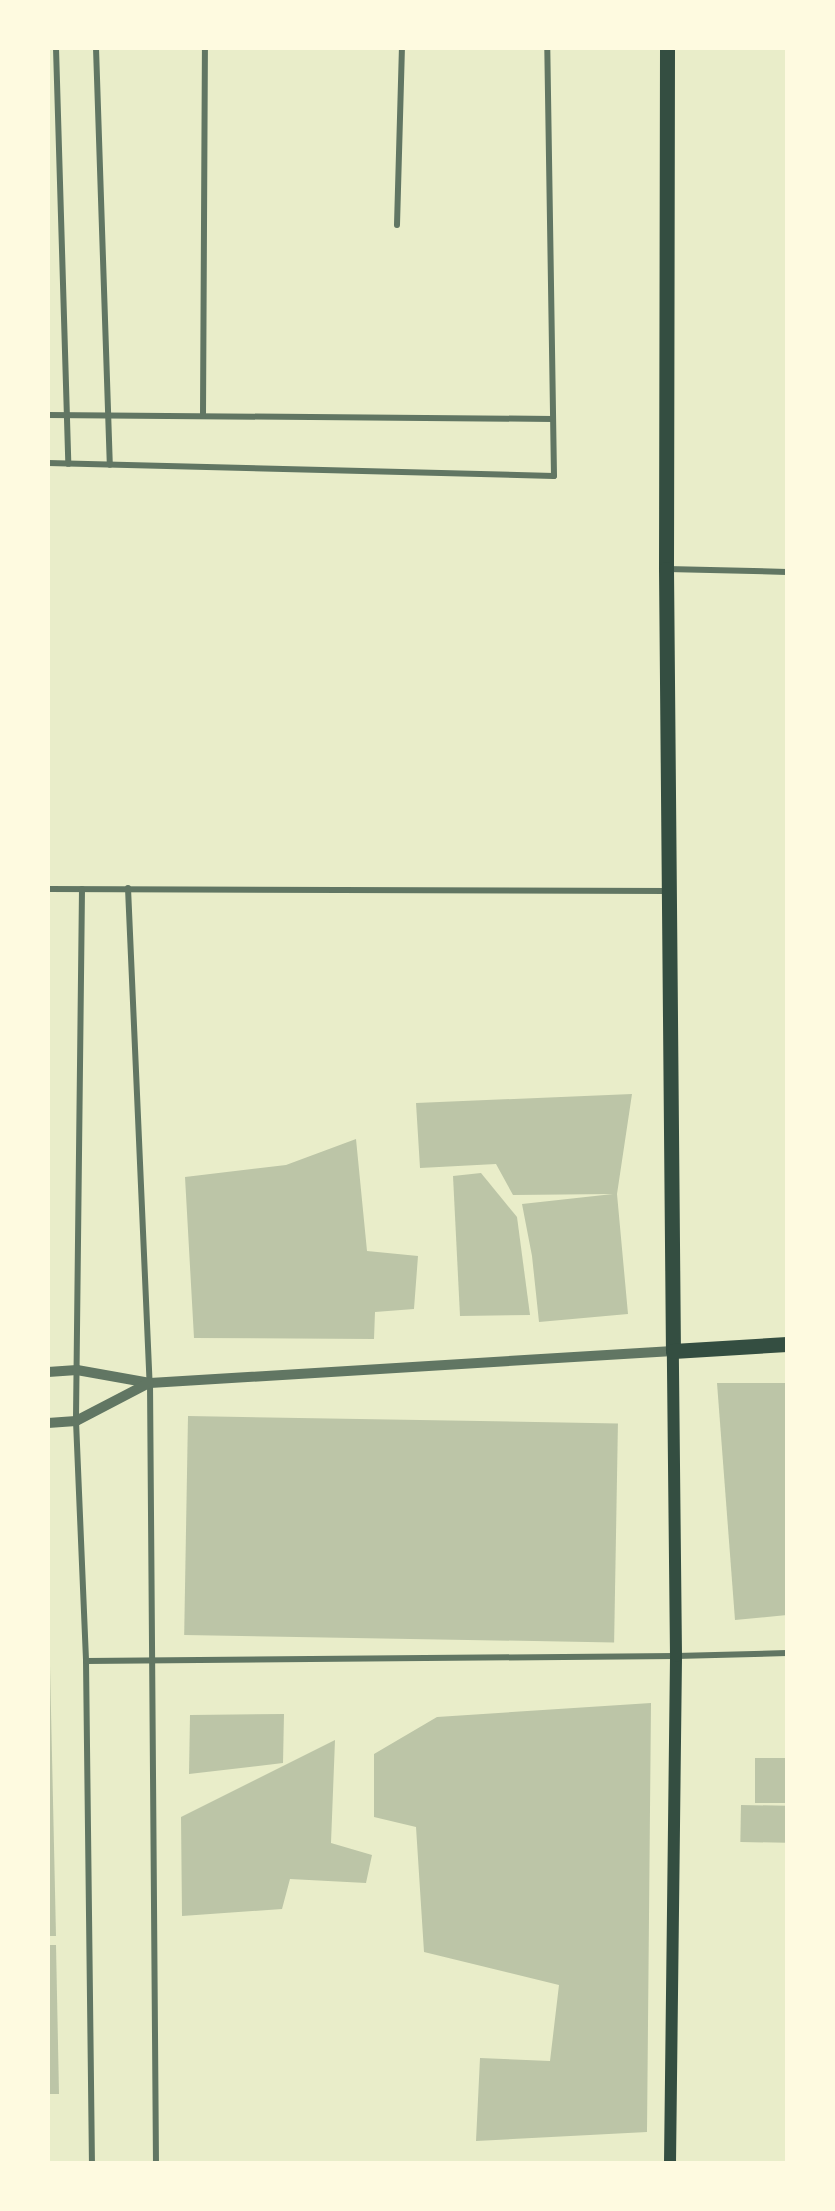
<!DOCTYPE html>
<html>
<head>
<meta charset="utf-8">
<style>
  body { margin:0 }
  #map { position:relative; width:835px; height:2211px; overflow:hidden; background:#e9edc9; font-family:Commissioner,sans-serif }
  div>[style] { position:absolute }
  .building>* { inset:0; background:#bcc5a7; transform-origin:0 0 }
  .minor>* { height:6px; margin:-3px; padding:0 3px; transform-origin:3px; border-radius:3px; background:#617663 }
  .tertiary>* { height:10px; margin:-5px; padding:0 5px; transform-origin:5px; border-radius:5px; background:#617663 }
  .secondary>* { height:12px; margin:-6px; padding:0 6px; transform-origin:6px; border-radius:6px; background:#344e41 }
  .primary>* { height:15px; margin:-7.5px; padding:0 7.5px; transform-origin:7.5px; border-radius:7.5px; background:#344e41 }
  span { translate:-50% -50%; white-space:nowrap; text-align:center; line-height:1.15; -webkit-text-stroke:4.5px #fefae0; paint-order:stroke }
  .frame { position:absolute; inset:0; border:50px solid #fefae0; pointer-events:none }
</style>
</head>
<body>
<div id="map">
  <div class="building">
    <i style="clip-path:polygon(632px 1094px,617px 1194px,628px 1314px,539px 1322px,532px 1256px,522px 1204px,613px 1194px,513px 1195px,496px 1164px,420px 1168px,416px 1103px)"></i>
    <i style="clip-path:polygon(356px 1139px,367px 1251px,418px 1256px,414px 1309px,375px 1312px,374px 1339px,194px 1338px,185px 1177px,286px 1165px)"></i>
    <i style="clip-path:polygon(481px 1173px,517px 1217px,530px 1315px,460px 1316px,453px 1176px)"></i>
    <i style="clip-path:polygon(717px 1383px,787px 1383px,787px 1615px,735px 1620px)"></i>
    <i style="left:188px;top:1416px;width:430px;height:219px;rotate:1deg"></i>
    <i style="clip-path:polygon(48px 1666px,50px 1666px,56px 1936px,48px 1936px)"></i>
    <i style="clip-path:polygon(651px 1703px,647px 2132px,476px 2141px,480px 2058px,550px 2061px,559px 1985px,424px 1952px,416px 1827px,374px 1817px,374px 1754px,437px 1717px)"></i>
    <i style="clip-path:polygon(284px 1714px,283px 1763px,189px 1774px,190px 1715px)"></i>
    <i style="clip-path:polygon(335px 1740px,331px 1843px,372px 1855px,366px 1883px,290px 1879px,282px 1909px,182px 1916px,181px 1817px)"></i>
    <i style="left:787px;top:1758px;width:45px;height:32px;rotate:90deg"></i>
    <i style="left:741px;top:1805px;width:46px;height:37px;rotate:1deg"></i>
    <i style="clip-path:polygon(48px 1945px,56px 1945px,59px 2094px,48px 2094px)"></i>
  </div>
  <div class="minor">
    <i style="left:56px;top:48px;width:416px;rotate:88.3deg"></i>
    <i style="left:96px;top:48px;width:417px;rotate:88.1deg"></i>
    <i style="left:397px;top:225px;width:177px;rotate:-88.4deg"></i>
    <i style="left:48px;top:415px;width:505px;rotate:0.45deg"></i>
    <i style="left:203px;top:416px;width:368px;rotate:-89.7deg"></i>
    <i style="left:48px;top:463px;width:506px;rotate:1.47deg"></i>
    <i style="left:554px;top:476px;width:428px;rotate:-90.9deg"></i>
    <i style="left:667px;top:569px;width:120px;rotate:1.4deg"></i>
    <i style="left:128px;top:888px;width:495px;rotate:87.5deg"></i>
    <i style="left:150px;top:1383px;width:780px;rotate:89.56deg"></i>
    <i style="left:48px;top:889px;width:620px;rotate:0.18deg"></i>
    <i style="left:82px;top:889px;width:532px;rotate:90.65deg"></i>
    <i style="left:76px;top:1421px;width:240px;rotate:87.6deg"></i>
    <i style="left:86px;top:1661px;width:502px;rotate:89.32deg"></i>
    <i style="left:86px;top:1661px;width:590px;rotate:-0.49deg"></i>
    <i style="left:676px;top:1656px;width:111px;rotate:-1.5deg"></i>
  </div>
  <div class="tertiary">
    <i style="left:48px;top:1372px;width:29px;rotate:-4deg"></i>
    <i style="left:77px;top:1370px;width:74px;rotate:10.1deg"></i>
    <i style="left:150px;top:1383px;width:524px;rotate:-3.5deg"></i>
    <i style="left:48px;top:1423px;width:28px;rotate:-4deg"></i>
    <i style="left:76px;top:1421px;width:82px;rotate:-27.5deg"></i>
  </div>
  <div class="secondary">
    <i style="left:670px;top:2163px;width:507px;rotate:-89.32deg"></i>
    <i style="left:676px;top:1656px;width:305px;rotate:-90.6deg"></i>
  </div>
  <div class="primary">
    <i style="left:667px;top:48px;width:521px;rotate:90.11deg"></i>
    <i style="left:666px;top:569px;width:782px;rotate:89.49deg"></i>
    <i style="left:673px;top:1351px;width:114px;rotate:-3.5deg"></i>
  </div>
  <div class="frame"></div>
</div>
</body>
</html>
